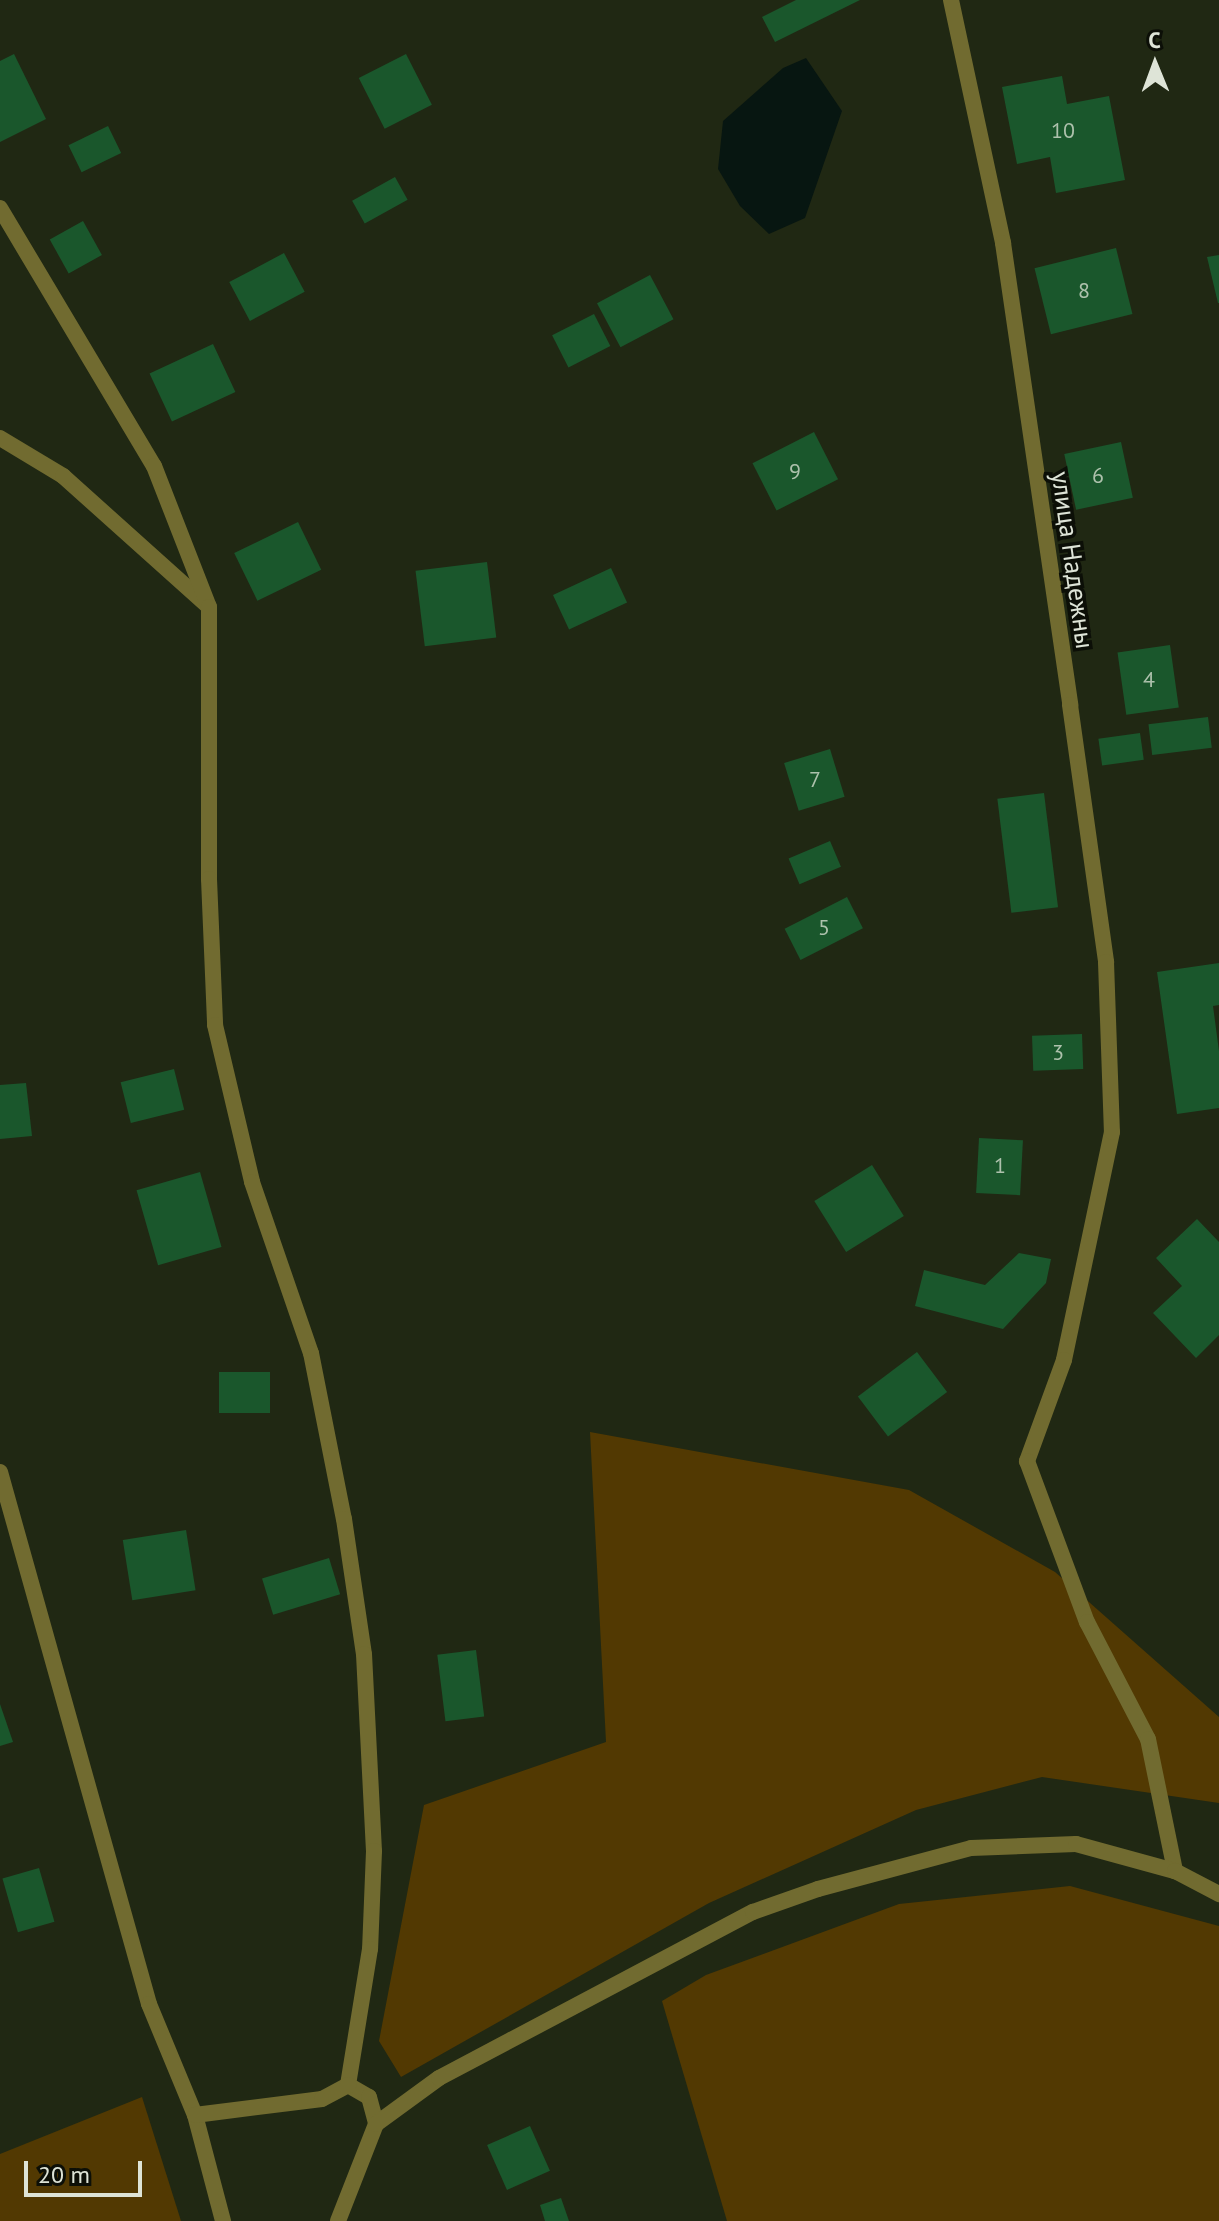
<!DOCTYPE html>
<html>
<head>
<meta charset="utf-8">
<style>
  body { margin:0 }
  #map { position:relative; width:1219px; height:2221px; overflow:hidden; background:#202813; font-family:"PT Sans",sans-serif }
  div>[style] { position:absolute }
  .green>* { inset:0; background:#523902 }
  .water>* { inset:0; background:#071611 }
  .building>* { inset:0; background:#1a572c; transform-origin:0 0 }
  .lane>* { height:16px; margin:-8px; padding:0 8px; transform-origin:8px; border-radius:8px; background:#716b30 }
  .street>* { height:16px; margin:-8px; padding:0 8px; transform-origin:8px; border-radius:8px; background:#716b30 }
  span { translate:-50% -50%; white-space:nowrap; text-align:center; line-height:1.15; -webkit-text-stroke:7px #0c0f07; paint-order:stroke }
  .number-label { font-size:22px; color:#adc1ac }
  .number-label span { -webkit-text-stroke-width:0 }
  .street-label { font-size:26px; color:#dee4d7 }
  .north { position:absolute; left:1115px; top:24px; width:80px; height:80px; -webkit-text-stroke:6px #0c0f07; paint-order:stroke; rotate:359deg; font-size:22px; font-weight:700; line-height:32px; text-align:center; color:#dee4d7 }
  .north::after { content:''; display:block; margin:auto; width:28px; height:36px; background:#dee4d7; clip-path:polygon(50% 0,100% 100%,50% 72%,0 100%) }
  .scale { position:absolute; left:24px; top:2161px; width:118px; height:36px; box-sizing:border-box; border:4px solid #dee4d7; border-top:0; padding-left:10px; font-size:24px; line-height:28px; white-space:nowrap; color:#dee4d7; -webkit-text-stroke:6px #0c0f07; paint-order:stroke }
</style>
</head>
<body>
<div id="map">
  <div class="green">
    <i style="clip-path:polygon(590px 1432px,909px 1490px,1055px 1572px,1219px 1717px,1219px 1803px,1042px 1777px,916px 1810px,709px 1903px,401px 2077px,379px 2041px,424px 1805px,606px 1742px)"></i>
    <i style="clip-path:polygon(1070px 1886px,1219px 1926px,1219px 2221px,727px 2221px,662px 2001px,706px 1975px,899px 1904px)"></i>
    <i style="clip-path:polygon(142px 2097px,181px 2221px,0 2221px,0 2154px)"></i>
  </div>
  <div class="water">
    <i style="clip-path:polygon(806px 58px,842px 111px,805px 218px,769px 234px,740px 206px,718px 169px,723px 121px,783px 68px)"></i>
  </div>
  <div class="building">
    <i style="clip-path:polygon(796px 0,860px 0,775px 42px,762px 17px)"></i>
    <i style="clip-path:polygon(14px 54px,46px 119px,0 142px,0 61px)"></i>
    <i style="left:406px;top:54px;width:57px;height:53px;rotate:63deg"></i>
    <i style="clip-path:polygon(1062px 76px,1067px 104px,1109px 96px,1125px 180px,1056px 193px,1050px 157px,1017px 164px,1002px 87px)"></i>
    <i style="left:108px;top:126px;width:30px;height:44px;rotate:64deg"></i>
    <i style="left:395px;top:177px;width:26px;height:49px;rotate:61deg"></i>
    <i style="left:83px;top:221px;width:39px;height:38px;rotate:61deg"></i>
    <i style="left:1116px;top:248px;width:68px;height:84px;rotate:76deg"></i>
    <i style="left:284px;top:253px;width:44px;height:62px;rotate:62deg"></i>
    <i style="clip-path:polygon(1219px 255px,1219px 303px,1218px 303px,1207px 257px)"></i>
    <i style="left:650px;top:275px;width:50px;height:60px;rotate:62deg"></i>
    <i style="left:594px;top:314px;width:36px;height:47px;rotate:63deg"></i>
    <i style="left:213px;top:344px;width:53px;height:70px;rotate:65deg"></i>
    <i style="left:814px;top:432px;width:53px;height:69px;rotate:63deg"></i>
    <i style="left:1121px;top:442px;width:57px;height:58px;rotate:78deg"></i>
    <i style="left:298px;top:522px;width:53px;height:71px;rotate:64deg"></i>
    <i style="left:487px;top:562px;width:76px;height:72px;rotate:83deg"></i>
    <i style="left:611px;top:568px;width:38px;height:64px;rotate:65deg"></i>
    <i style="left:1170px;top:645px;width:63px;height:53px;rotate:82deg"></i>
    <i style="left:1208px;top:717px;width:31px;height:60px;rotate:83deg"></i>
    <i style="left:1140px;top:733px;width:27px;height:42px;rotate:82deg"></i>
    <i style="left:830px;top:749px;width:50px;height:48px;rotate:73deg"></i>
    <i style="left:1044px;top:793px;width:115px;height:47px;rotate:83deg"></i>
    <i style="left:830px;top:841px;width:28px;height:45px;rotate:67deg"></i>
    <i style="left:847px;top:897px;width:35px;height:70px;rotate:63deg"></i>
    <i style="clip-path:polygon(1219px 963px,1219px 1005px,1213px 1006px,1219px 1051px,1219px 1108px,1177px 1114px,1157px 972px)"></i>
    <i style="left:1082px;top:1034px;width:35px;height:50px;rotate:88deg"></i>
    <i style="left:174px;top:1069px;width:42px;height:55px;rotate:76deg"></i>
    <i style="clip-path:polygon(26px 1083px,32px 1136px,0 1139px,0 1085px)"></i>
    <i style="left:979px;top:1138px;width:44px;height:55px;rotate:3deg"></i>
    <i style="left:872px;top:1165px;width:60px;height:68px;rotate:58deg"></i>
    <i style="left:200px;top:1172px;width:78px;height:66px;rotate:74deg"></i>
    <i style="clip-path:polygon(1197px 1219px,1219px 1242px,1219px 1335px,1196px 1358px,1153px 1313px,1182px 1286px,1156px 1258px)"></i>
    <i style="clip-path:polygon(1019px 1253px,1051px 1259px,1046px 1283px,1003px 1329px,915px 1306px,924px 1270px,985px 1285px)"></i>
    <i style="left:917px;top:1352px;width:50px;height:74px;rotate:53deg"></i>
    <i style="left:270px;top:1372px;width:41px;height:51px;rotate:90deg"></i>
    <i style="left:186px;top:1530px;width:61px;height:64px;rotate:81deg"></i>
    <i style="left:329px;top:1558px;width:38px;height:70px;rotate:73deg"></i>
    <i style="left:476px;top:1650px;width:67px;height:39px;rotate:83deg"></i>
    <i style="clip-path:polygon(0 1704px,13px 1742px,0 1746px)"></i>
    <i style="left:39px;top:1868px;width:56px;height:38px;rotate:74deg"></i>
    <i style="left:530px;top:2126px;width:49px;height:47px;rotate:66deg"></i>
    <i style="clip-path:polygon(561px 2198px,569px 2221px,545px 2221px,540px 2205px)"></i>
  </div>
  <div class="lane">
    <i style="left:0;top:438px;width:74px;rotate:31.1deg"></i>
    <i style="left:63px;top:476px;width:196px;rotate:41.9deg"></i>
    <i style="left:1112px;top:1132px;width:233px;rotate:101.9deg"></i>
    <i style="left:1064px;top:1360px;width:108px;rotate:110.1deg"></i>
    <i style="left:1027px;top:1461px;width:172px;rotate:69.6deg"></i>
    <i style="left:1087px;top:1622px;width:132px;rotate:62.5deg"></i>
    <i style="left:1148px;top:1739px;width:135px;rotate:78.4deg"></i>
  </div>
  <div class="street">
    <i style="left:951px;top:0;width:249px;rotate:77.9deg"></i>
    <i style="left:1003px;top:243px;width:467px;rotate:81.7deg"></i>
    <i style="left:1070px;top:705px;width:260px;rotate:82deg"></i>
    <i style="left:1106px;top:962px;width:170px;rotate:88deg"></i>
    <i style="left:0;top:208px;width:300px;rotate:59.2deg"></i>
    <i style="left:154px;top:466px;width:151px;rotate:68.7deg"></i>
    <i style="left:209px;top:607px;width:272px;rotate:90deg"></i>
    <i style="left:209px;top:879px;width:146px;rotate:87.6deg"></i>
    <i style="left:215px;top:1025px;width:161px;rotate:76.7deg"></i>
    <i style="left:252px;top:1182px;width:181px;rotate:71deg"></i>
    <i style="left:311px;top:1353px;width:169px;rotate:78.8deg"></i>
    <i style="left:344px;top:1519px;width:136px;rotate:81.6deg"></i>
    <i style="left:364px;top:1654px;width:197px;rotate:87.1deg"></i>
    <i style="left:374px;top:1851px;width:98px;rotate:92.3deg"></i>
    <i style="left:370px;top:1949px;width:138px;rotate:99.2deg"></i>
    <i style="left:0;top:1472px;width:552px;rotate:74.35deg"></i>
    <i style="left:149px;top:2004px;width:120px;rotate:67.5deg"></i>
    <i style="left:195px;top:2115px;width:110px;rotate:75.2deg"></i>
    <i style="left:348px;top:2085px;width:24px;rotate:30deg"></i>
    <i style="left:369px;top:2097px;width:28px;rotate:75deg"></i>
    <i style="left:195px;top:2115px;width:128px;rotate:-7.2deg"></i>
    <i style="left:322px;top:2099px;width:30px;rotate:-28deg"></i>
    <i style="left:338px;top:2221px;width:104px;rotate:-68.6deg"></i>
    <i style="left:376px;top:2124px;width:78px;rotate:-36.1deg"></i>
    <i style="left:439px;top:2078px;width:355px;rotate:-27.9deg"></i>
    <i style="left:753px;top:1912px;width:69px;rotate:-19.5deg"></i>
    <i style="left:818px;top:1889px;width:158px;rotate:-15deg"></i>
    <i style="left:971px;top:1848px;width:105px;rotate:-2.2deg"></i>
    <i style="left:1076px;top:1844px;width:103px;rotate:15.3deg"></i>
    <i style="left:1175px;top:1871px;width:50px;rotate:27.6deg"></i>
  </div>
  <div class="number-label">
    <span style="left:1063px;top:131px">10</span>
    <span style="left:1084px;top:291px">8</span>
    <span style="left:795px;top:472px">9</span>
    <span style="left:1098px;top:476px">6</span>
    <span style="left:1149px;top:680px">4</span>
    <span style="left:815px;top:780px">7</span>
    <span style="left:824px;top:928px">5</span>
    <span style="left:1058px;top:1053px">3</span>
    <span style="left:1000px;top:1166px">1</span>
  </div>
  <div class="street-label">
    <span style="left:1073px;top:560px;rotate:82deg">улица Надежны</span>
  </div>
  <div class="north">С</div>
  <div class="scale">20 m</div>
</div>
</body>
</html>
